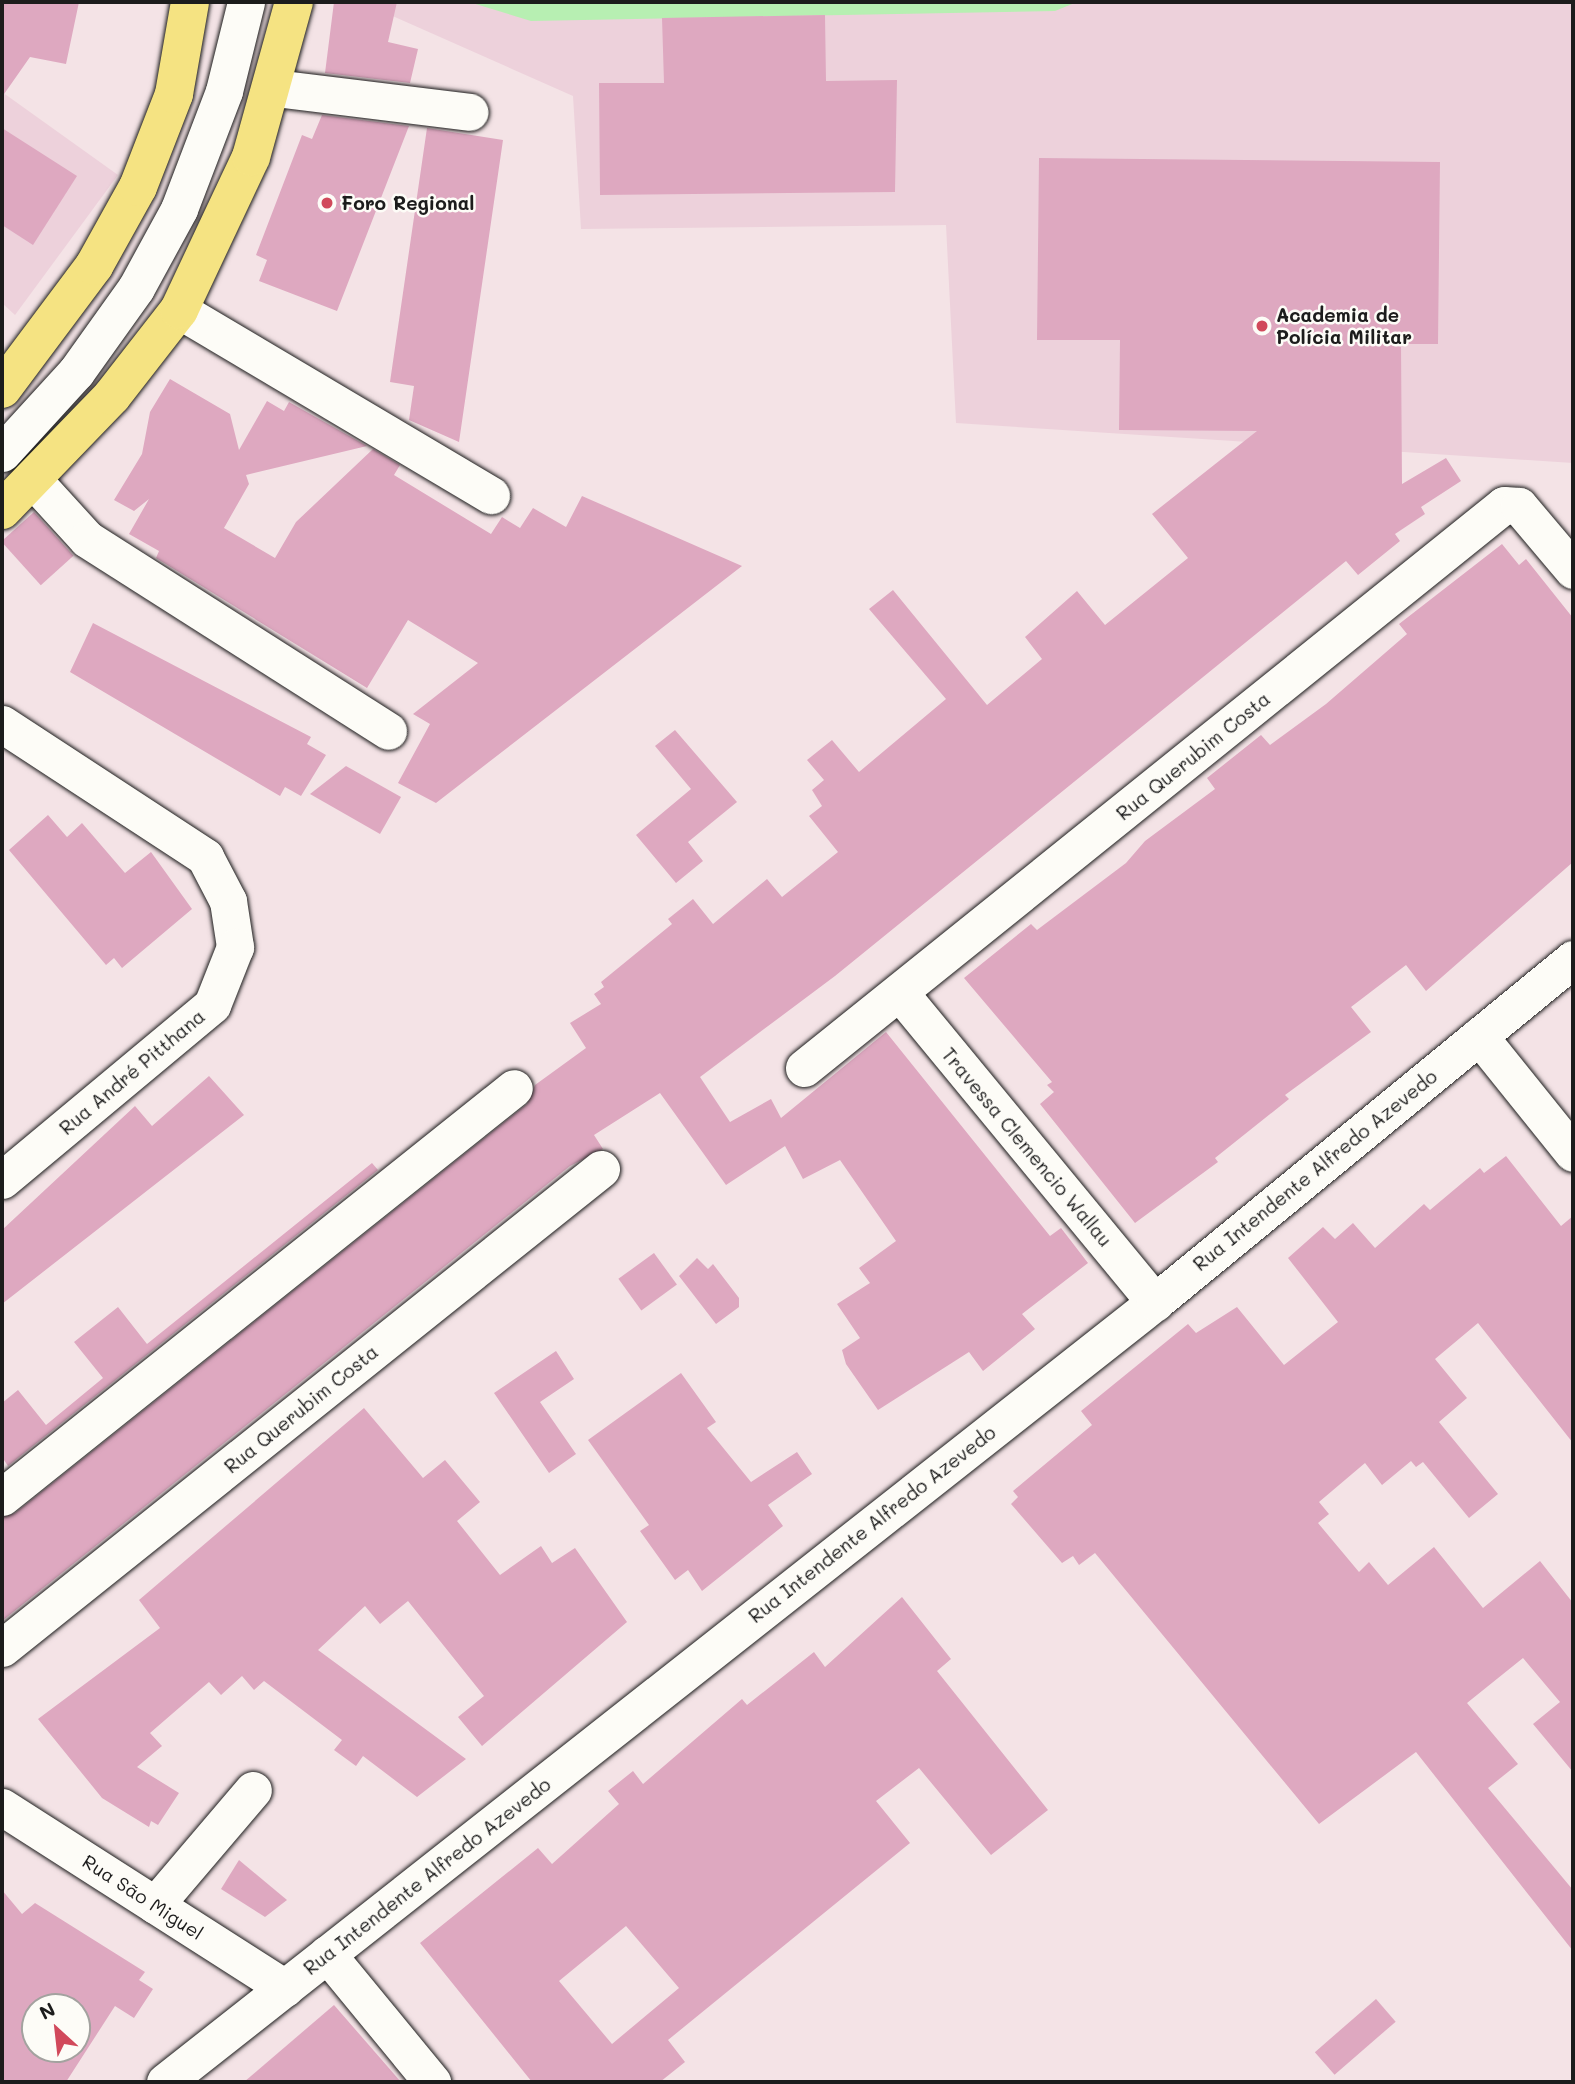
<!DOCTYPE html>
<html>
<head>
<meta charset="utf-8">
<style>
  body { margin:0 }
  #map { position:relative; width:1575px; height:2084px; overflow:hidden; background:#f4e3e6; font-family:Mali,sans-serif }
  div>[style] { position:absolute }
  .built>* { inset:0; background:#edd1db }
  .green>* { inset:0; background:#b7efb2 }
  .building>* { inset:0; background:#dea8c0; transform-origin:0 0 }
  .roads { filter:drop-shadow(0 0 2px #1c1c1c) drop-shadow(0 0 2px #1c1c1c) }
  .minor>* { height:37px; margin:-18.5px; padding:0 18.5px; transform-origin:18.5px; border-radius:18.5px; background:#fdfcf7 }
  .major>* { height:38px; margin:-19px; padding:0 19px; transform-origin:19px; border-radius:19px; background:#f5e382 }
  .dots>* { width:19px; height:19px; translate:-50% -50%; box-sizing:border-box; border:4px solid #fdfcf7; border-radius:50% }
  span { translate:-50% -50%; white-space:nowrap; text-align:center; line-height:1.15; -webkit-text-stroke:5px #fdfcf7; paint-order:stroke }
  .poi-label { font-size:19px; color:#1c1c1c; font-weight:700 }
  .left { translate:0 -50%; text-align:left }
  .street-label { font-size:19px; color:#1c1c1c }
  .frame { position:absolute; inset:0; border:4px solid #1c1c1c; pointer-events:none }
  .north { position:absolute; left:21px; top:1993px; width:70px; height:70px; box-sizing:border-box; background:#fdfcf7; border:2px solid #a3a29f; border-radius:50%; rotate:333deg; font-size:19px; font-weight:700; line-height:28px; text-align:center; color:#1c1c1c }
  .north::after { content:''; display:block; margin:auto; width:24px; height:32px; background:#d1495b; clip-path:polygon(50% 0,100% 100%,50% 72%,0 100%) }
</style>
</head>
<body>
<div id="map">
  <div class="built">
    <i style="clip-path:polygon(361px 2px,1573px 2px,1573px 463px,956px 423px,946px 225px,581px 229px,573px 96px)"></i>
    <i style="clip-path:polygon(2px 92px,118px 175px,15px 315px,2px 303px)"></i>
  </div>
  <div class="green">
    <i style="clip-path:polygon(469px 2px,1077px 2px,1055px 11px,531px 21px)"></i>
  </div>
  <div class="building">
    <i style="clip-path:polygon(2px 2px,79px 2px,66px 64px,30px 57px,2px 97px)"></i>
    <i style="clip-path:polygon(334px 2px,397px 2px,388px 42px,418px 49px,410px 83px,325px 73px)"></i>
    <i style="clip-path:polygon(825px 15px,826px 81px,897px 80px,895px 192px,600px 195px,599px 83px,664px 83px,662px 18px)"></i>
    <i style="clip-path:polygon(322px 115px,409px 126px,337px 311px,259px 281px,267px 260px,256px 255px,302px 135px,312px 139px)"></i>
    <i style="clip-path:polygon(2px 128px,77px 176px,33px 245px,2px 225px)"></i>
    <i style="clip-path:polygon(427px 128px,503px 140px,459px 442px,409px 420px,414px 386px,390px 382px)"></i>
    <i style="clip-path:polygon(1039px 158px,1440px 162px,1438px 344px,1401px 344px,1402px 484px,1446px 458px,1461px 481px,1421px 507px,1425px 514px,1395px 534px,1400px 541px,1358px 575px,1346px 561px,835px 976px,700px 1077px,730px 1122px,771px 1099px,781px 1118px,886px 1032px,1050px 1236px,1061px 1228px,1088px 1263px,1022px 1314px,1035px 1329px,983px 1371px,969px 1352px,878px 1410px,846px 1364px,842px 1350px,860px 1338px,837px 1304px,870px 1283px,859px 1268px,896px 1241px,840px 1160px,803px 1179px,785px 1146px,726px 1185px,660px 1093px,594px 1135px,603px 1149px,570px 1166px,2px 1621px,2px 1517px,15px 1513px,527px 1104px,535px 1085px,586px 1048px,570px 1023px,601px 1004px,594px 994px,604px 987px,601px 982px,672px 924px,668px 919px,693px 899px,713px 924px,767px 879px,782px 897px,838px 852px,809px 816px,822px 806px,812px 790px,824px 780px,807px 760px,832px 740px,859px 772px,946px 699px,869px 609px,893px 590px,987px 705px,1042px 659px,1025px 637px,1077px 591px,1105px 625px,1188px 558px,1152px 514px,1257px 431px,1119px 430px,1120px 340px,1037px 340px)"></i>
    <i style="clip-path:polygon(170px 379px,230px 414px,239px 450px,267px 401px,284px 411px,289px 402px,367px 446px,246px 475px,249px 484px,224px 528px,275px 558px,296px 522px,373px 449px,400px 465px,394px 475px,491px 534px,502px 517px,520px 528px,533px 508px,566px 527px,582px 496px,742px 566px,436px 803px,398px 783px,430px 724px,413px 714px,478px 663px,408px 620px,367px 688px,156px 558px,159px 551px,129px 534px,149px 499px,134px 511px,114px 500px,142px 454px,150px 412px)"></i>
    <i style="left:34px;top:512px;width:59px;height:44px;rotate:48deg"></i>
    <i style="clip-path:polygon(1502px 544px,1519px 565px,1526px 559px,1573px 618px,1573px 862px,1426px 991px,1406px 965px,1351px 1007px,1371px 1032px,1285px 1095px,1289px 1099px,1215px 1158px,1218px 1162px,1135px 1223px,1040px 1104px,1054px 1092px,1047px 1085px,1052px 1082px,964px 978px,1031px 924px,1037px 930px,1126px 863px,1145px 841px,1215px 789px,1207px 778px,1261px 735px,1270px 745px,1326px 704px,1407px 634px,1399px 624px)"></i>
    <i style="clip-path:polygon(93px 623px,311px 737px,307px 744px,326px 755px,301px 796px,285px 787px,280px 796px,70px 672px)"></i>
    <i style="clip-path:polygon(675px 730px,737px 802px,688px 842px,703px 861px,676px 883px,636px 835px,691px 789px,655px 746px)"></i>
    <i style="clip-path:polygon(346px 766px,401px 797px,380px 834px,310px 794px)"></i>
    <i style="clip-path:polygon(48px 815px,67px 837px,82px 823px,125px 873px,151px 852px,192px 909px,122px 968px,114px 958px,106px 965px,9px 850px)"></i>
    <i style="clip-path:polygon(209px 1076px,244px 1115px,2px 1304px,2px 1230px,135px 1106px,152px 1126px)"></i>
    <i style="clip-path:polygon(1506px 1156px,1561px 1226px,1573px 1216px,1573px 1443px,1478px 1323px,1435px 1359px,1467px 1398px,1439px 1422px,1498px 1494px,1469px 1518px,1423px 1462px,1416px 1467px,1411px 1461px,1382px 1485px,1365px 1463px,1319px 1502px,1329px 1514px,1318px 1523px,1359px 1572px,1369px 1562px,1388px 1585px,1434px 1547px,1483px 1608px,1540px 1561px,1573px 1603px,1573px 1772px,1533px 1724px,1560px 1702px,1523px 1658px,1467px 1703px,1518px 1764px,1488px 1788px,1573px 1890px,1573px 1951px,1416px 1752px,1319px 1824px,1095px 1553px,1079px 1565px,1073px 1556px,1062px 1563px,1011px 1504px,1018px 1497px,1013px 1491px,1092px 1425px,1081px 1411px,1188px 1324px,1196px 1333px,1237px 1307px,1284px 1365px,1338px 1322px,1288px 1258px,1323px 1227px,1335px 1239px,1353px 1223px,1375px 1248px,1424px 1204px,1430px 1210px,1480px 1168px,1484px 1173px)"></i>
    <i style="clip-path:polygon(372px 1163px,378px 1170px,8px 1466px,2px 1457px,2px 1403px,18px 1390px,46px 1425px,103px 1378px,74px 1342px,118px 1307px,147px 1344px)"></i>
    <i style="left:654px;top:1253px;width:39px;height:44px;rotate:54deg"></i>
    <i style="clip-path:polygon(697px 1258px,708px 1269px,713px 1264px,739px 1298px,739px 1307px,716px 1324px,679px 1276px)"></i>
    <i style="clip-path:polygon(556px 1351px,574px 1379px,540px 1402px,576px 1454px,549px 1473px,494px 1393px)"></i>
    <i style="clip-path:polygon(681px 1373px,716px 1422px,707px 1428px,751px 1482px,797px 1452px,812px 1474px,768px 1505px,783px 1526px,702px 1591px,688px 1570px,675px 1580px,640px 1531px,649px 1525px,588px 1440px)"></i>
    <i style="clip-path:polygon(364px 1408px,423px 1478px,445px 1460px,480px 1502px,457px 1521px,500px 1575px,541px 1546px,552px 1563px,575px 1548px,627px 1622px,482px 1746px,458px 1717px,484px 1696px,408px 1601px,380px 1624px,365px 1606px,318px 1650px,466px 1759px,417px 1797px,363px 1756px,356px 1766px,334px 1750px,342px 1740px,264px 1681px,254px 1690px,242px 1676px,221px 1695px,209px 1682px,150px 1733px,162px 1746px,137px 1767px,179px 1793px,158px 1825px,151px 1821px,149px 1827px,102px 1798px,38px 1719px,160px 1628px,139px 1600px)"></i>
    <i style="clip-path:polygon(evenodd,902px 1597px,951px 1659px,937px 1671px,1048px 1810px,991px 1855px,919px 1768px,876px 1801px,910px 1843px,668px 2040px,685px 2062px,660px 2082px,532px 2082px,420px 1943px,538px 1848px,552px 1864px,619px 1804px,608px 1791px,633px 1771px,643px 1784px,742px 1699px,747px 1705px,814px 1652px,825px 1667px,902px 1597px,626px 1926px,679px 1988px,612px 2044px,559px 1981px,626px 1926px)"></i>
    <i style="clip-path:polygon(239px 1860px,287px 1900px,265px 1917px,221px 1889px)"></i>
    <i style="clip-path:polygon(evenodd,2px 1890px,22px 1914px,35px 1903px,145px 1972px,139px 1980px,153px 1989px,134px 2018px,115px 2006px,66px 2082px,2px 2082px,2px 1890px,35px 2007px,77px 2007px,77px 2049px,35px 2049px,35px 2007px)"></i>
    <i style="left:1376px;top:1999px;width:30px;height:81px;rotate:49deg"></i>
    <i style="clip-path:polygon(334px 2005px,401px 2082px,244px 2082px)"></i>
  </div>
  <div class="roads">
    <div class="minor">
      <i style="left:275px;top:88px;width:196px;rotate:7deg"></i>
      <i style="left:179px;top:310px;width:363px;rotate:30.7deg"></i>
      <i style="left:2px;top:453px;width:110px;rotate:-47.6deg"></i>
      <i style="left:76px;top:372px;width:103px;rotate:-54.5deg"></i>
      <i style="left:136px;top:288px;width:90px;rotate:-61.4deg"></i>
      <i style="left:179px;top:209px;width:126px;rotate:-69.1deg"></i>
      <i style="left:224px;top:91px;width:92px;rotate:-76.1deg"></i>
      <i style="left:35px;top:482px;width:77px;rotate:47.6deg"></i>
      <i style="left:87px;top:539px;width:357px;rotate:32.5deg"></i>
      <i style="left:2px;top:724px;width:243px;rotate:33.2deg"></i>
      <i style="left:205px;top:857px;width:50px;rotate:62.4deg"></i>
      <i style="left:228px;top:901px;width:47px;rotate:81.3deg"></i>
      <i style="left:235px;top:947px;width:62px;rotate:111.6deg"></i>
      <i style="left:212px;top:1005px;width:273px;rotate:140.2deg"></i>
      <i style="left:900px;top:993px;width:401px;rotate:50.5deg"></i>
      <i style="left:1479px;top:1036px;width:150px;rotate:51.2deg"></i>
      <i style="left:804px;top:1068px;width:898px;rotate:-38.81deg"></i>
      <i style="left:1504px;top:505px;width:15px;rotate:4deg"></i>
      <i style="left:1519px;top:506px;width:84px;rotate:49.8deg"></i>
      <i style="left:2px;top:1497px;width:655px;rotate:-38.62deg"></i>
      <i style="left:2px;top:1648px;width:767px;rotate:-38.65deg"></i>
      <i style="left:2px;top:1807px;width:336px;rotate:32.6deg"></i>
      <i style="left:155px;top:1905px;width:151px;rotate:-49.6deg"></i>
      <i style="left:327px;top:1954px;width:166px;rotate:50.6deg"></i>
      <i style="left:165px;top:2082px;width:1260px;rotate:-38.23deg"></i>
      <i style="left:1155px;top:1302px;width:541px;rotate:-39.37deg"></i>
    </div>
    <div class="major">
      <i style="left:2px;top:389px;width:154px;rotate:-53.2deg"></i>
      <i style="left:94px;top:266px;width:90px;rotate:-60.9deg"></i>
      <i style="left:138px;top:187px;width:100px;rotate:-68.8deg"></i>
      <i style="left:174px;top:94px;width:93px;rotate:-80.1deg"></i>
      <i style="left:2px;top:510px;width:158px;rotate:-46deg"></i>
      <i style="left:112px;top:396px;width:109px;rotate:-52.1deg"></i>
      <i style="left:179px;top:310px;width:169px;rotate:-64.8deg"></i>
      <i style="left:251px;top:157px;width:161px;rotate:-74.5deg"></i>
    </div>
  </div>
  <div class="dots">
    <i style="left:327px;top:203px;background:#d1495b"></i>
    <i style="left:1262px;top:326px;background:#d1495b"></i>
  </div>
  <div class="poi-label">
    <span class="left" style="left:341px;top:203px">Foro Regional</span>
    <span class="left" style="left:1276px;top:326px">Academia de<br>Polícia Militar</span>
  </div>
  <div class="street-label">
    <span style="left:1193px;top:756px;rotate:-39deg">Rua Querubim Costa</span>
    <span style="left:132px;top:1072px;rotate:-40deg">Rua André Pitthana</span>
    <span style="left:1027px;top:1147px;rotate:50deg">Travessa Clemencio Wallau</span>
    <span style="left:1315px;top:1170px;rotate:-39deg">Rua Intendente Alfredo Azevedo</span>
    <span style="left:301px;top:1409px;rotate:-39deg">Rua Querubim Costa</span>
    <span style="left:872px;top:1524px;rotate:-38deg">Rua Intendente Alfredo Azevedo</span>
    <span style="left:427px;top:1876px;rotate:-38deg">Rua Intendente Alfredo Azevedo</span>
    <span style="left:143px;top:1897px;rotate:33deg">Rua São Miguel</span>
  </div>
  <div class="frame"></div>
  <div class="north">N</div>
</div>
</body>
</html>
